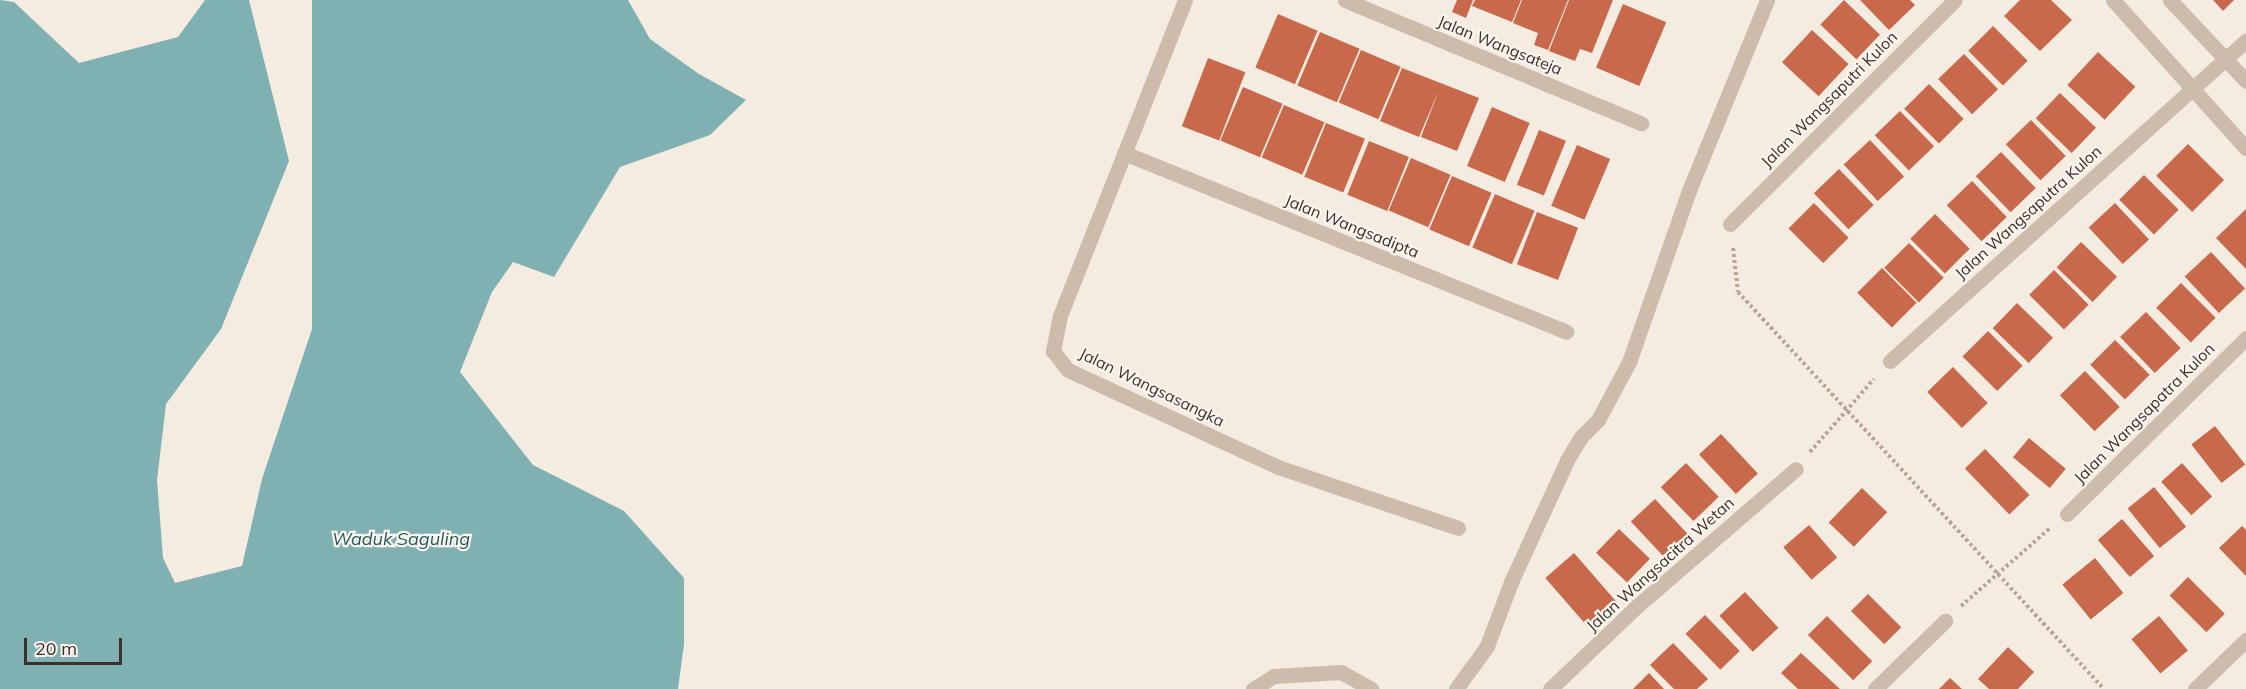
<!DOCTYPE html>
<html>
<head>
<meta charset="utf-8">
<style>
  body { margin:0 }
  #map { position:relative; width:2246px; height:689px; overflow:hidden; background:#f4ebe1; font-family:Mulish,sans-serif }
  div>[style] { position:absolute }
  .water>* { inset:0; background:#7fb0b2 }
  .building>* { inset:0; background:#c8694b; transform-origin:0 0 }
  .path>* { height:4px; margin-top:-2px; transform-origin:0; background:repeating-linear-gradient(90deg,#b9a596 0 3px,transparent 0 6px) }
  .minor>* { height:15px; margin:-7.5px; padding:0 7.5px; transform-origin:7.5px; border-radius:7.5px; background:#cdbbac }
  span { translate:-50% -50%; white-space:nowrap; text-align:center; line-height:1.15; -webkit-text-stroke:4.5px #fbf5ee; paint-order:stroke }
  .street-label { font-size:16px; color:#3b302b }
  .water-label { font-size:18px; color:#1f5a5e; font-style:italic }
  .scale { position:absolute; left:24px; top:638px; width:98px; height:27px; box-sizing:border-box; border:3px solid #3b302b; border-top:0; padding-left:8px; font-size:18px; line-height:21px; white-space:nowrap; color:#3b302b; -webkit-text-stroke:4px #fbf5ee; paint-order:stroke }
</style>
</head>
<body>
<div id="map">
  <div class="water">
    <i style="clip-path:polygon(0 0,14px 2px,79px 63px,178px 37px,205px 0,249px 0,289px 161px,221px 329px,166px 404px,157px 480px,163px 558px,175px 583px,242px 566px,262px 479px,312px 329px,312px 0,628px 0,650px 39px,699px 74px,746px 100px,710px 135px,620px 167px,554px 277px,513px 262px,492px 292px,460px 372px,533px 465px,624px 511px,684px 578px,684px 644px,678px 689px,0 689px)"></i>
  </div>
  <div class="building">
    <i style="clip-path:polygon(1457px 0,1473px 0,1466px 18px,1452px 12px)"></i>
    <i style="clip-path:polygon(1475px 0,1521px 0,1512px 22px,1472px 6px)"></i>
    <i style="clip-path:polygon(1522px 0,1568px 0,1548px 50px,1534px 45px,1538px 33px,1513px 23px)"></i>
    <i style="clip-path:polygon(1569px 0,1613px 0,1592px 53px,1580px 49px,1575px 61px,1549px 51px)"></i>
    <i style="left:1844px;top:0;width:50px;height:34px;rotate:44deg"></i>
    <i style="clip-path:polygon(1860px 0,1910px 0,1915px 5px,1889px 30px)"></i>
    <i style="clip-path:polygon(2020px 0,2051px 0,2072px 20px,2040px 51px,2004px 16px)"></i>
    <i style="clip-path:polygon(2213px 0,2234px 0,2223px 11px)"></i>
    <i style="left:1623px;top:4px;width:47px;height:69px;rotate:23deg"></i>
    <i style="left:1278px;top:14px;width:43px;height:58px;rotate:23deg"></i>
    <i style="left:1993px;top:26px;width:49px;height:35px;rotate:45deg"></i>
    <i style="left:1812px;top:30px;width:50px;height:44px;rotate:43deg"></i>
    <i style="left:1320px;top:32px;width:43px;height:58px;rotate:23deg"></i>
    <i style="left:1361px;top:50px;width:43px;height:57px;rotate:23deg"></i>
    <i style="left:2098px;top:52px;width:51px;height:45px;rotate:43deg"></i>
    <i style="left:1964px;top:54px;width:49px;height:36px;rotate:46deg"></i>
    <i style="left:1208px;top:58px;width:40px;height:73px;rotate:21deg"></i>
    <i style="clip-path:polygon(1402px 68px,1479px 98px,1457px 151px,1421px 137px,1439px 90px,1419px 137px,1380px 121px)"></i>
    <i style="left:1929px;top:84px;width:49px;height:35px;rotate:45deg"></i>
    <i style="left:1243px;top:87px;width:43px;height:58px;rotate:23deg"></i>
    <i style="left:2060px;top:93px;width:50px;height:35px;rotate:44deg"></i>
    <i style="left:1284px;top:105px;width:44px;height:57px;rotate:23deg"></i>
    <i style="left:1492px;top:107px;width:41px;height:64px;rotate:23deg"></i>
    <i style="left:1900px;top:111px;width:49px;height:35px;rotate:46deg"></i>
    <i style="left:2031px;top:120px;width:50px;height:35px;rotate:46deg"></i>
    <i style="left:1326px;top:123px;width:42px;height:58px;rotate:22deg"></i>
    <i style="left:1539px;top:130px;width:29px;height:59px;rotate:22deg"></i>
    <i style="left:1870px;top:140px;width:50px;height:36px;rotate:47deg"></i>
    <i style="left:1369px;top:141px;width:43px;height:58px;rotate:22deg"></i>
    <i style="left:2188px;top:144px;width:51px;height:45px;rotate:45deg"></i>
    <i style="left:1577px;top:145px;width:36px;height:66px;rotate:23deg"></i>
    <i style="left:2001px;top:152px;width:50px;height:35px;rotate:46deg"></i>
    <i style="left:1411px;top:158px;width:43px;height:57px;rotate:23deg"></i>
    <i style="left:1839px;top:169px;width:50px;height:35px;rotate:46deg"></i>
    <i style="left:2144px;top:175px;width:49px;height:35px;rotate:45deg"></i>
    <i style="left:1452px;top:176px;width:43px;height:58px;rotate:23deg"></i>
    <i style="left:1972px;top:181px;width:50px;height:35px;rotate:46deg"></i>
    <i style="left:1495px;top:194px;width:43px;height:58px;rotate:23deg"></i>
    <i style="left:1814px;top:203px;width:49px;height:36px;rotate:45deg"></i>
    <i style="left:2115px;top:203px;width:50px;height:36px;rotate:47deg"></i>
    <i style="clip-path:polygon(2246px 209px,2246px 269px,2216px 238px)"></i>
    <i style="left:1537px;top:212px;width:44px;height:56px;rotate:21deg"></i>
    <i style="left:1935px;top:214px;width:49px;height:35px;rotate:45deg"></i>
    <i style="left:2081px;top:242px;width:50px;height:35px;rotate:44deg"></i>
    <i style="left:1909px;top:243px;width:49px;height:35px;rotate:45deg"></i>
    <i style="left:2211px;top:252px;width:50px;height:36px;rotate:47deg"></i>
    <i style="left:1882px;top:268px;width:49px;height:35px;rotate:45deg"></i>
    <i style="left:2054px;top:270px;width:49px;height:35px;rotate:45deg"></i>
    <i style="left:2181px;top:283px;width:49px;height:35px;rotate:45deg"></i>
    <i style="left:2017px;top:303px;width:50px;height:35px;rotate:44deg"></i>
    <i style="left:2146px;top:312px;width:50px;height:36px;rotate:46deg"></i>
    <i style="left:1988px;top:331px;width:49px;height:36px;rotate:45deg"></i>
    <i style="left:2115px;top:340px;width:49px;height:35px;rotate:45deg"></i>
    <i style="left:1953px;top:367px;width:50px;height:36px;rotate:46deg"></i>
    <i style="left:2085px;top:371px;width:50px;height:35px;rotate:46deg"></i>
    <i style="left:2215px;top:426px;width:49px;height:30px;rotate:52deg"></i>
    <i style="left:1721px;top:434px;width:54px;height:30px;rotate:47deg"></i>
    <i style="left:2029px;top:438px;width:48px;height:25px;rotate:40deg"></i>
    <i style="left:1985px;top:449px;width:64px;height:28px;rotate:46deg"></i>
    <i style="left:1686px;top:463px;width:47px;height:35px;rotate:46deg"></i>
    <i style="left:2182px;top:463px;width:45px;height:28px;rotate:48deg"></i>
    <i style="left:2154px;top:487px;width:51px;height:34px;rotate:51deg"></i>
    <i style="left:1862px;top:488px;width:35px;height:48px;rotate:44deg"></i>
    <i style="left:1655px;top:499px;width:50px;height:33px;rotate:47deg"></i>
    <i style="left:2122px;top:519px;width:49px;height:32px;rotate:49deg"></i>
    <i style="left:1809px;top:525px;width:43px;height:34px;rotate:49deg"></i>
    <i style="clip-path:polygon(2242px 526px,2246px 530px,2246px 576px,2219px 548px)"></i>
    <i style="left:1619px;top:529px;width:43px;height:33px;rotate:44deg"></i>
    <i style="left:1574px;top:553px;width:65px;height:38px;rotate:49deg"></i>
    <i style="left:2095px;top:558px;width:45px;height:42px;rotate:51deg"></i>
    <i style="left:2188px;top:577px;width:52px;height:26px;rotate:45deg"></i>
    <i style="left:1745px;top:592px;width:49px;height:35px;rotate:47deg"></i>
    <i style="left:1868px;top:594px;width:47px;height:24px;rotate:45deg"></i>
    <i style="left:1705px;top:615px;width:50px;height:27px;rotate:46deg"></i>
    <i style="left:1827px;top:616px;width:64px;height:27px;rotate:45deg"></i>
    <i style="left:2159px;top:616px;width:45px;height:36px;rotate:50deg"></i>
    <i style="clip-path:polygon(1673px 643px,1708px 679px,1697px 689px,1674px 689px,1650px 665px)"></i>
    <i style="clip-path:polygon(2008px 647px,2034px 672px,2018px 689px,1989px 689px,1978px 679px)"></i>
    <i style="clip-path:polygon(1801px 653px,1840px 689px,1798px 689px,1781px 673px)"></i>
    <i style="clip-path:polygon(1649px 673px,1664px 689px,1633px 689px)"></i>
    <i style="clip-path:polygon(1950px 678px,1962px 689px,1939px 689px)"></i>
  </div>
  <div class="path">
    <i style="left:1733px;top:248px;width:44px;rotate:83.5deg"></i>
    <i style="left:1738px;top:292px;width:540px;rotate:47.33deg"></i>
    <i style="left:1810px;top:452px;width:97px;rotate:-48.8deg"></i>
    <i style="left:1961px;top:606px;width:118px;rotate:-41.2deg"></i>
  </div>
  <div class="minor">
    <i style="left:1185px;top:0;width:339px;rotate:111.6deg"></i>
    <i style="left:1060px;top:315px;width:37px;rotate:101deg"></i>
    <i style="left:1053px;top:351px;width:24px;rotate:52deg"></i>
    <i style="left:1068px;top:370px;width:231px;rotate:24.8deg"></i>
    <i style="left:1278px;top:467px;width:190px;rotate:18.7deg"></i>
    <i style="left:1345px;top:0;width:321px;rotate:22.6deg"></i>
    <i style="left:2113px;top:0;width:199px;rotate:48.1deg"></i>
    <i style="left:2170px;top:0;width:111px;rotate:46.8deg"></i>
    <i style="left:1124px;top:153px;width:477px;rotate:22deg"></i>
    <i style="left:1730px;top:224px;width:317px;rotate:-44.9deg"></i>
    <i style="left:1890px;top:361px;width:479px;rotate:-42deg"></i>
    <i style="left:2067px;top:514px;width:251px;rotate:-44.5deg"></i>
    <i style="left:1253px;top:689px;width:25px;rotate:-32deg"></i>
    <i style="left:1274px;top:676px;width:67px;rotate:-3.4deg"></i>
    <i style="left:1341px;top:672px;width:35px;rotate:29deg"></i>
    <i style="left:1456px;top:689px;width:53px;rotate:-54.2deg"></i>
    <i style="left:1487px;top:646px;width:68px;rotate:-69.4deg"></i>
    <i style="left:1511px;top:582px;width:134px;rotate:-65.3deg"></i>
    <i style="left:1567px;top:460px;width:27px;rotate:-59deg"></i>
    <i style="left:1581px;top:437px;width:24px;rotate:-45deg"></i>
    <i style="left:1598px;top:420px;width:66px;rotate:-61.9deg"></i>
    <i style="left:1629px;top:362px;width:184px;rotate:-70.7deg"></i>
    <i style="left:1690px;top:188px;width:203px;rotate:-67.7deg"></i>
    <i style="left:1550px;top:689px;width:119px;rotate:-43.6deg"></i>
    <i style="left:1636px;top:607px;width:211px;rotate:-40.8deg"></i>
    <i style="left:1875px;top:689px;width:98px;rotate:-44.2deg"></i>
    <i style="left:2195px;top:689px;width:71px;rotate:-43.9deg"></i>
  </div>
  <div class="street-label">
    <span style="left:1500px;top:45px;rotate:22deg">Jalan Wangsateja</span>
    <span style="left:1829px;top:99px;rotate:-45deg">Jalan Wangsaputri Kulon</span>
    <span style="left:2028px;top:212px;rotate:-42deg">Jalan Wangsaputra Kulon</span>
    <span style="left:1352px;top:226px;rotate:22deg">Jalan Wangsadipta</span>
    <span style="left:1152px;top:387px;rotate:26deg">Jalan Wangsasangka</span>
    <span style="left:2144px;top:413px;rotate:-45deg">Jalan Wangsapatra Kulon</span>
    <span style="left:1660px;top:564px;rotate:-42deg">Jalan Wangsacitra Wetan</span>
  </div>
  <div class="water-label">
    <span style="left:401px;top:539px">Waduk Saguling</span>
  </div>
  <div class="scale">20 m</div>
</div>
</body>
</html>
